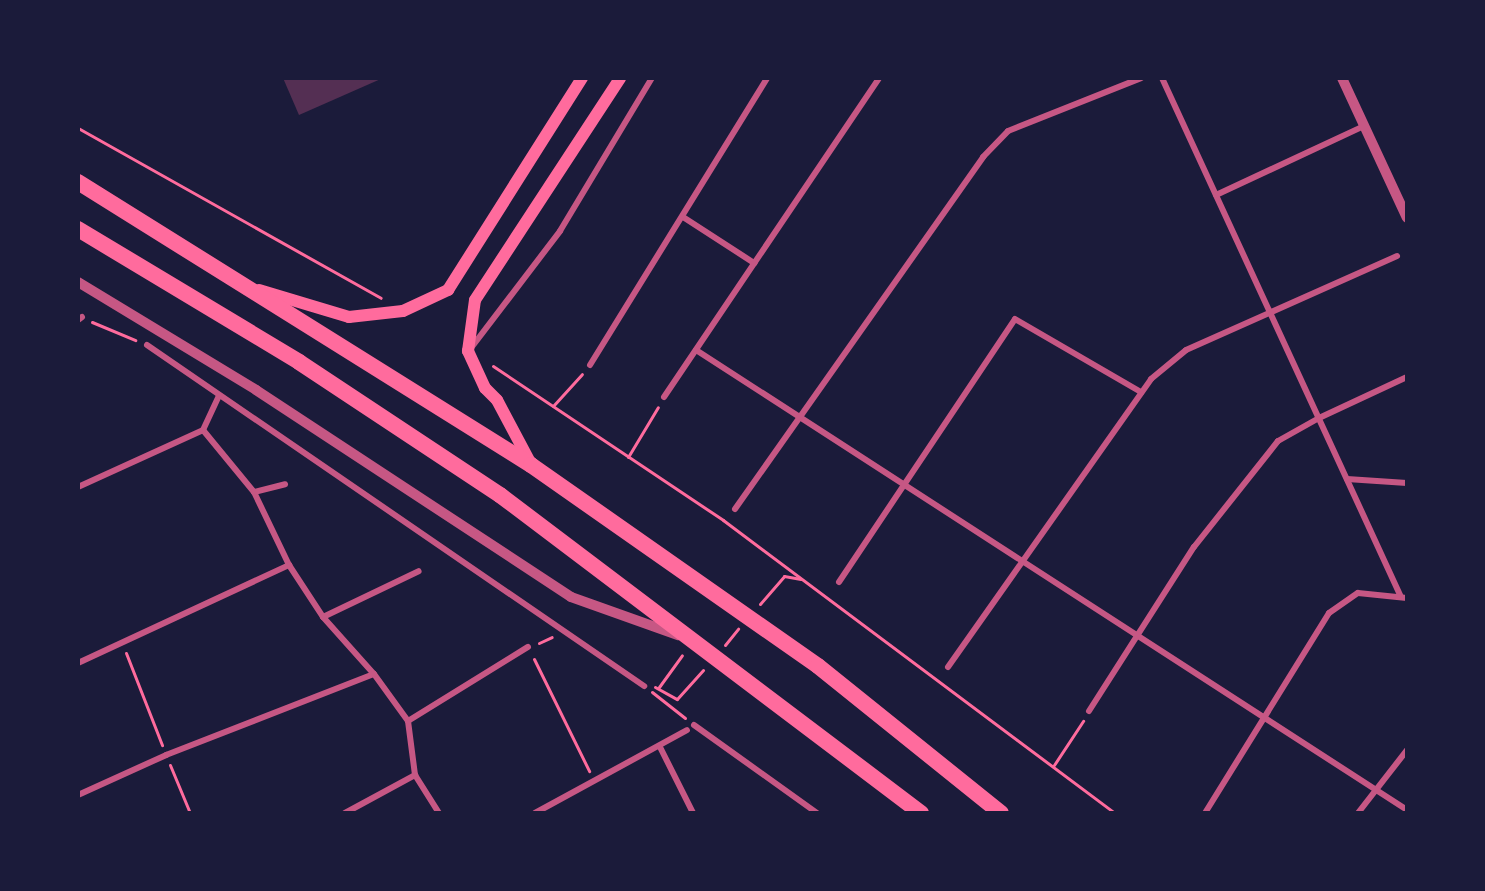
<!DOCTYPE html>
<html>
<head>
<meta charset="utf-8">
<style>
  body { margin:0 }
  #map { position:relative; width:1485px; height:891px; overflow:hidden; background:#1b1b3a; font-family:"Noto Sans",sans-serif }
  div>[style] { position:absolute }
  .building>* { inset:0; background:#542f53 }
  .path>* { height:3px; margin:-1.5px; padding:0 1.5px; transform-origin:1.5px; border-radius:1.5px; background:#ff6b9d }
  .service>* { height:4.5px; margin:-2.25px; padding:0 2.25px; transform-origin:2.25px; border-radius:2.25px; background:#c65784 }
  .minor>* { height:6px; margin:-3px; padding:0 3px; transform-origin:3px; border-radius:3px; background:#c65784 }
  .tertiary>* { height:10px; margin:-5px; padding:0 5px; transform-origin:5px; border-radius:5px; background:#c65784 }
  .secondary>* { height:12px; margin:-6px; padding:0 6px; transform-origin:6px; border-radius:6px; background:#ff6b9d }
  .trunk>* { height:16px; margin:-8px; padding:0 8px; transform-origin:8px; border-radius:8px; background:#ff6b9d }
  span { translate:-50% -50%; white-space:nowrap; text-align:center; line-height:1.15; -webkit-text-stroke:6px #1b1b3a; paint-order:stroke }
  .frame { position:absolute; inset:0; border:80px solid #1b1b3a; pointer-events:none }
</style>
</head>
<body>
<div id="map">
  <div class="building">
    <i style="clip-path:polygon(283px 78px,383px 78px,299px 115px)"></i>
  </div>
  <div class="path">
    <i style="left:78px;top:128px;width:347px;rotate:29.3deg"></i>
    <i style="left:92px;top:322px;width:47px;rotate:22.7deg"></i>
    <i style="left:493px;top:366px;width:277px;rotate:33.8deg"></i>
    <i style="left:723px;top:520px;width:489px;rotate:36.8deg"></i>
    <i style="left:553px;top:406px;width:43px;rotate:-47.8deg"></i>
    <i style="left:628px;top:457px;width:58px;rotate:-59deg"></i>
    <i style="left:760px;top:604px;width:37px;rotate:-49deg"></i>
    <i style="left:784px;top:576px;width:17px;rotate:10deg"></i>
    <i style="left:539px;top:643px;width:14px;rotate:-25deg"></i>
    <i style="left:725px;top:645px;width:21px;rotate:-51deg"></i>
    <i style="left:126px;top:653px;width:99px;rotate:68.6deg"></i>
    <i style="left:534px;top:659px;width:125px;rotate:63.8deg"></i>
    <i style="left:655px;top:687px;width:25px;rotate:29deg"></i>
    <i style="left:677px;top:699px;width:39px;rotate:-48deg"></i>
    <i style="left:659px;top:687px;width:39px;rotate:-54deg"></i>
    <i style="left:652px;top:692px;width:42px;rotate:38.2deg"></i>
    <i style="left:170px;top:765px;width:52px;rotate:67.4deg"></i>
    <i style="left:1054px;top:765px;width:53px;rotate:-56.6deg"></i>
  </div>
  <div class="service">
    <i style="left:161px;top:78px;width:22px"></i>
  </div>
  <div class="minor">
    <i style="left:1162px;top:78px;width:571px;rotate:65.27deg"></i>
    <i style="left:1216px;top:195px;width:163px;rotate:-25deg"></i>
    <i style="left:683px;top:217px;width:85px;rotate:32.9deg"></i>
    <i style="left:78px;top:320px;width:5px;rotate:-37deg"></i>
    <i style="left:147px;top:345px;width:603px;rotate:34.45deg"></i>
    <i style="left:471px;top:348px;width:147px;rotate:-52.7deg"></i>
    <i style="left:560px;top:231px;width:179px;rotate:-59deg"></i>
    <i style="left:696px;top:350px;width:847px;rotate:32.9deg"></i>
    <i style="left:590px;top:365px;width:337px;rotate:-58.3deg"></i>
    <i style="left:664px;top:397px;width:385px;rotate:-56deg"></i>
    <i style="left:203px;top:430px;width:80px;rotate:50.6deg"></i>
    <i style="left:254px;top:492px;width:81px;rotate:64.4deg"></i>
    <i style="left:289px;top:565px;width:62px;rotate:56.8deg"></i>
    <i style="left:323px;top:617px;width:76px;rotate:48.2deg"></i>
    <i style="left:374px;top:674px;width:58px;rotate:54.1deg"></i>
    <i style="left:408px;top:721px;width:54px;rotate:82.6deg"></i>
    <i style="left:415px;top:775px;width:45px;rotate:57.7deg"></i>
    <i style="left:1347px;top:479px;width:60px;rotate:3.8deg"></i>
    <i style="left:78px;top:487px;width:137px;rotate:-24.5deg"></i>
    <i style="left:203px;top:430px;width:38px;rotate:-65deg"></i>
    <i style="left:254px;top:492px;width:32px;rotate:-14deg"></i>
    <i style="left:735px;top:509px;width:431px;rotate:-54.8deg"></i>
    <i style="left:983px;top:157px;width:36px;rotate:-46deg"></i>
    <i style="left:1008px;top:131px;width:143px;rotate:-21.7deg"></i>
    <i style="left:839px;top:582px;width:316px;rotate:-56.2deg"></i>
    <i style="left:1015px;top:319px;width:146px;rotate:30.1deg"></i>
    <i style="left:323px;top:617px;width:106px;rotate:-25.6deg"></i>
    <i style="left:78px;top:663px;width:233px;rotate:-24.9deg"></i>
    <i style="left:948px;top:667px;width:352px;rotate:-54.8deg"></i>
    <i style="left:1151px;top:379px;width:45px;rotate:-39.6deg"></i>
    <i style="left:1186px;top:350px;width:231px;rotate:-24deg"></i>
    <i style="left:1089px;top:711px;width:195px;rotate:-57.4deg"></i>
    <i style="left:1194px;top:547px;width:135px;rotate:-51.6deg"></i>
    <i style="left:1278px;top:441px;width:47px;rotate:-29.3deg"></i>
    <i style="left:1319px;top:418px;width:97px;rotate:-25deg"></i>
    <i style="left:408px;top:721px;width:141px;rotate:-31.7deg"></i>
    <i style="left:694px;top:725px;width:151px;rotate:35.6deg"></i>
    <i style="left:660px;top:747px;width:74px;rotate:63.4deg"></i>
    <i style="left:78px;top:795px;width:97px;rotate:-24.4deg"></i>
    <i style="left:166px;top:755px;width:223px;rotate:-21.3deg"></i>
    <i style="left:345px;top:813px;width:80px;rotate:-28.5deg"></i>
    <i style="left:535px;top:813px;width:173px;rotate:-28.6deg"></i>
    <i style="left:1205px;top:813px;width:235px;rotate:-58.2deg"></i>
    <i style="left:1329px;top:613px;width:35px;rotate:-35deg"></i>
    <i style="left:1358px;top:593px;width:49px;rotate:5.8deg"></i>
    <i style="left:1358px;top:813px;width:80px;rotate:-52.1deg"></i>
  </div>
  <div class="tertiary">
    <i style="left:1342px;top:78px;width:154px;rotate:65.1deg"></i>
    <i style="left:78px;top:282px;width:208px;rotate:31.2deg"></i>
    <i style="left:256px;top:390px;width:377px;rotate:33.3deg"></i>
    <i style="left:571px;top:597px;width:114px;rotate:19.6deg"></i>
  </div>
  <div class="secondary">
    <i style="left:259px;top:290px;width:94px;rotate:16.7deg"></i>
    <i style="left:349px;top:317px;width:54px;rotate:-6.3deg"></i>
    <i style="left:403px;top:311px;width:50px;rotate:-25deg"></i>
    <i style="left:448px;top:290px;width:251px;rotate:-57.7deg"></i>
    <i style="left:531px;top:464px;width:72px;rotate:-118deg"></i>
    <i style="left:497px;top:400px;width:17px;rotate:-135deg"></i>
    <i style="left:485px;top:388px;width:41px;rotate:-114.7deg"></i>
    <i style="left:468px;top:351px;width:51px;rotate:-82.2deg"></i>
    <i style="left:475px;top:300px;width:265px;rotate:-56.8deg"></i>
  </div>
  <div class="trunk">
    <i style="left:78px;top:182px;width:534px;rotate:31.99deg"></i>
    <i style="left:531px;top:465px;width:350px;rotate:35deg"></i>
    <i style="left:818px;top:666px;width:235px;rotate:38.8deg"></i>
    <i style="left:78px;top:229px;width:258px;rotate:31deg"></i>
    <i style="left:299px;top:362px;width:241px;rotate:33.5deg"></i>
    <i style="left:500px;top:495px;width:528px;rotate:37.07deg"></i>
  </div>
  <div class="frame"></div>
</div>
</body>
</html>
